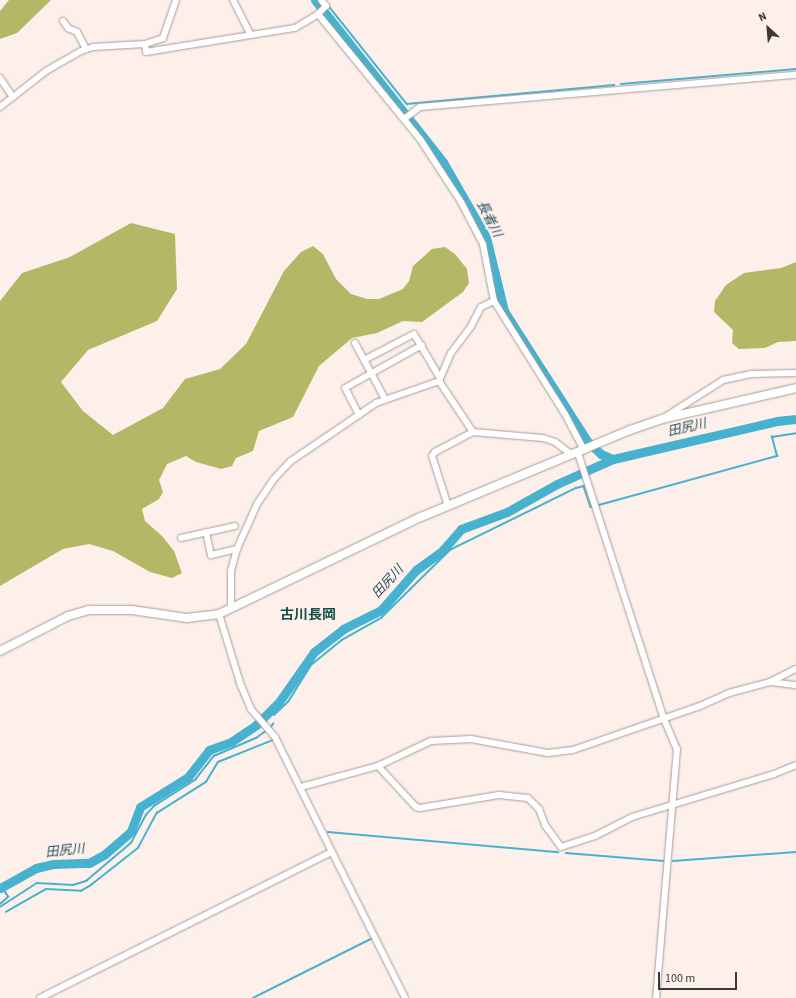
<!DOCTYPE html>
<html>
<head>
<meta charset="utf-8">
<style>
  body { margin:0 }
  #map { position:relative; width:796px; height:998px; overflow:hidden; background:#fdf0ea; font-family:"Source Sans 3","Noto Sans JP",sans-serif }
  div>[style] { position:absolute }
  .forest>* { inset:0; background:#b3b866 }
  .stream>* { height:1.5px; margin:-0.75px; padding:0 0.75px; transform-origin:0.75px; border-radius:0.75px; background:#46b2cf }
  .river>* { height:9px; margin:-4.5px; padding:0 4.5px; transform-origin:4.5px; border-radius:4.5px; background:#46b2cf }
  .roads { filter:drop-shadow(0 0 1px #a89c96) drop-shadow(0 0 1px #a89c96) }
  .minor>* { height:6px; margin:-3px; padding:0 3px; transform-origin:3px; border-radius:3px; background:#fff }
  .tertiary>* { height:8px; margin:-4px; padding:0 4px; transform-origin:4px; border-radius:4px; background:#fff }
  span { translate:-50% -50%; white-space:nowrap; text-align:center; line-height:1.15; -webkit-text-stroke:4px #fdf0ea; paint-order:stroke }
  .water-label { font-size:13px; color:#255360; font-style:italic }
  .quarter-label { font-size:14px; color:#124f4c; font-weight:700 }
  .north { position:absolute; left:748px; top:8px; width:40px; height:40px; -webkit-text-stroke:3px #fdf0ea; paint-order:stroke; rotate:334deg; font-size:11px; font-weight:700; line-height:16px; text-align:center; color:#3d3836 }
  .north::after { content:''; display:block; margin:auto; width:14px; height:18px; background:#3d3836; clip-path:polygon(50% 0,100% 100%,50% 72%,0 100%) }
  .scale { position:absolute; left:658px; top:972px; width:79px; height:18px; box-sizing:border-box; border:2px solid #3d3836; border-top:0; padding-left:5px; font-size:12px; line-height:14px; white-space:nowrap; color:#3d3836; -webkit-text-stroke:3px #fdf0ea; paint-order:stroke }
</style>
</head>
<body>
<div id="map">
  <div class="forest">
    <i style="clip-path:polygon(9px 0,51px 0,17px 33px,0 39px,0 11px)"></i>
    <i style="clip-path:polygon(131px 223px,175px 234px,177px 289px,157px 321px,88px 350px,61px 382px,83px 411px,113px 435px,163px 408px,185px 379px,220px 369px,246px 344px,284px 271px,301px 252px,313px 246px,323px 254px,336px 279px,351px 294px,367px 299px,379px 299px,403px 289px,409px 281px,413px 266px,432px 249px,445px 247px,455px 254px,467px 269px,469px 283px,463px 292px,422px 322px,403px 321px,377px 333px,352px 338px,319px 366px,293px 417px,259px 431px,253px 451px,236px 458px,232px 466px,221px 469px,196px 462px,186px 456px,167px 464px,159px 480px,163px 492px,159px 499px,142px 509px,145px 521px,162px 536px,174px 551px,182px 573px,172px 578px,150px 572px,113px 551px,89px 544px,63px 549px,0 586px,0 301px,22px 273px,70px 257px)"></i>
    <i style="clip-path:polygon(796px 262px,796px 341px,778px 342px,765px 348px,739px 349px,732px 343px,733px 330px,714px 312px,715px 301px,726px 285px,744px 273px,781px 268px)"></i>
  </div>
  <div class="stream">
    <i style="left:328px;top:5px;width:127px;rotate:51.4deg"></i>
    <i style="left:407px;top:104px;width:208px;rotate:-5.2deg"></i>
    <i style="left:621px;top:84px;width:176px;rotate:-4.9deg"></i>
    <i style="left:599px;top:505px;width:185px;rotate:-15.4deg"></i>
    <i style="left:777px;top:456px;width:20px;rotate:-105deg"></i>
    <i style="left:772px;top:437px;width:24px;rotate:-9deg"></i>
    <i style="left:274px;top:715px;width:19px;rotate:-43deg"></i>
    <i style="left:288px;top:702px;width:44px;rotate:-58.1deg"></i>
    <i style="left:311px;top:665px;width:40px;rotate:-39deg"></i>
    <i style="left:342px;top:640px;width:45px;rotate:-29.4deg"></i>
    <i style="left:381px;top:618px;width:97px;rotate:-44.6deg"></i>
    <i style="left:450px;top:550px;width:140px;rotate:-26.2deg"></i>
    <i style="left:576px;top:488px;width:8px;rotate:-14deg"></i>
    <i style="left:584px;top:486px;width:22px;rotate:72deg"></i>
    <i style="left:591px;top:507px;width:3px"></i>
    <i style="left:271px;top:727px;width:4px;rotate:-56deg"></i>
    <i style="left:328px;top:832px;width:231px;rotate:5deg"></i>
    <i style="left:566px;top:853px;width:98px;rotate:4.7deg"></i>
    <i style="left:673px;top:861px;width:123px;rotate:-4.2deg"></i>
    <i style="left:0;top:904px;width:11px;rotate:-41deg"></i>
    <i style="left:8px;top:897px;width:12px;rotate:-121deg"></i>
    <i style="left:0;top:907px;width:44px;rotate:-33deg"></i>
    <i style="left:37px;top:883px;width:36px;rotate:3deg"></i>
    <i style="left:73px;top:885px;width:14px;rotate:-17deg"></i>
    <i style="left:86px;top:881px;width:59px;rotate:-40.2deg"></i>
    <i style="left:131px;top:843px;width:32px;rotate:-62deg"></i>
    <i style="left:146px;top:815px;width:12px;rotate:-48deg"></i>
    <i style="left:154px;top:806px;width:49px;rotate:-32.4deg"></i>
    <i style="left:195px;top:780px;width:31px;rotate:-52deg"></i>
    <i style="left:214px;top:756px;width:46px;rotate:-23.2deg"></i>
    <i style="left:256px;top:738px;width:12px;rotate:-35deg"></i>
    <i style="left:6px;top:912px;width:46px;rotate:-29.9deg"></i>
    <i style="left:46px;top:889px;width:35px;rotate:3deg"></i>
    <i style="left:81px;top:891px;width:12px;rotate:-31deg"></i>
    <i style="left:91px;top:885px;width:60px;rotate:-38.2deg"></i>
    <i style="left:138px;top:848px;width:40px;rotate:-62deg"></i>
    <i style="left:157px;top:813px;width:58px;rotate:-32.3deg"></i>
    <i style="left:206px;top:782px;width:23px;rotate:-59deg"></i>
    <i style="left:218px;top:762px;width:59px;rotate:-21.8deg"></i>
    <i style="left:253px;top:998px;width:134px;rotate:-26.6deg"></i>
  </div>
  <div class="river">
    <i style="left:315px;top:0;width:206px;rotate:51.7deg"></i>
    <i style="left:443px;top:162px;width:86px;rotate:60.2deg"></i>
    <i style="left:486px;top:237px;width:76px;rotate:76.3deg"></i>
    <i style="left:504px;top:311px;width:154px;rotate:57.4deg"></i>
    <i style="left:587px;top:441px;width:19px;rotate:43deg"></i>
    <i style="left:601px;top:454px;width:13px;rotate:23deg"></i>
    <i style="left:0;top:888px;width:41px;rotate:-29.1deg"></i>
    <i style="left:36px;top:868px;width:17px;rotate:-13deg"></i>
    <i style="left:53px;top:864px;width:36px;rotate:-2deg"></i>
    <i style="left:89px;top:863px;width:18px;rotate:-29deg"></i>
    <i style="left:105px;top:854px;width:35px;rotate:-41deg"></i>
    <i style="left:131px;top:831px;width:26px;rotate:-69deg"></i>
    <i style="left:140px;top:807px;width:57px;rotate:-32deg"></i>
    <i style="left:188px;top:777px;width:34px;rotate:-52deg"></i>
    <i style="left:209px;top:750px;width:23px;rotate:-20deg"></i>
    <i style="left:231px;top:742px;width:30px;rotate:-34deg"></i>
    <i style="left:256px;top:725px;width:33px;rotate:-45deg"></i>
    <i style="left:279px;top:702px;width:61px;rotate:-55deg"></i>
    <i style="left:314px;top:652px;width:37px;rotate:-38deg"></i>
    <i style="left:343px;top:629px;width:42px;rotate:-26.6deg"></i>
    <i style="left:381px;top:610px;width:53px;rotate:-48.8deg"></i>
    <i style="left:416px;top:570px;width:32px;rotate:-36deg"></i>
    <i style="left:442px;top:551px;width:29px;rotate:-49deg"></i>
    <i style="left:461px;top:529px;width:49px;rotate:-20.3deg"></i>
    <i style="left:507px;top:512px;width:57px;rotate:-29.2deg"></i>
    <i style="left:557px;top:484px;width:61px;rotate:-24.1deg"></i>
    <i style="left:613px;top:459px;width:168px;rotate:-13deg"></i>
    <i style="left:777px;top:421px;width:19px;rotate:-6deg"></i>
  </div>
  <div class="roads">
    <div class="minor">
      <i style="left:233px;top:0;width:39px;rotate:63deg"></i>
      <i style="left:321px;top:0;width:8px;rotate:50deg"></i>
      <i style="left:326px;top:6px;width:11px;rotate:135deg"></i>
      <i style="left:318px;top:14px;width:161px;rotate:50.8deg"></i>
      <i style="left:420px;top:139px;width:75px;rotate:56.9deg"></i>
      <i style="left:461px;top:202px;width:47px;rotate:62.4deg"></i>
      <i style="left:483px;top:244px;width:58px;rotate:79.1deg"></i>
      <i style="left:494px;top:301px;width:133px;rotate:57.9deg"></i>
      <i style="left:565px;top:414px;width:41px;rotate:62.2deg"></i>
      <i style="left:63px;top:21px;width:9px;rotate:54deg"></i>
      <i style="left:68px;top:28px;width:10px;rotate:24deg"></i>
      <i style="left:77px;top:32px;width:19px;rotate:62deg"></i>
      <i style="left:145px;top:44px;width:8px;rotate:83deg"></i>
      <i style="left:146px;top:52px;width:151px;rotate:-9.2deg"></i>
      <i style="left:295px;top:28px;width:27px;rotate:-31deg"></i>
      <i style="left:0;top:78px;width:23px;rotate:56deg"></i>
      <i style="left:0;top:107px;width:58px;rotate:-38deg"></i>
      <i style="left:46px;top:71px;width:40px;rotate:-29.7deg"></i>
      <i style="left:81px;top:51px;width:13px;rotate:-18deg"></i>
      <i style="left:93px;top:47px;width:52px;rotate:-3.3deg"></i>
      <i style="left:145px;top:44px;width:19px;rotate:-18deg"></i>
      <i style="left:163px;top:38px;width:40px;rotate:-71.1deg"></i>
      <i style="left:404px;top:119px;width:20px;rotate:-37deg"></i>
      <i style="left:420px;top:107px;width:377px;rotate:-4.9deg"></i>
      <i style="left:355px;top:343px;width:64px;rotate:61.8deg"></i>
      <i style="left:364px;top:360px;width:56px;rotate:-27.5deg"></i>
      <i style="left:414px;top:334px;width:51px;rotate:59.4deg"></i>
      <i style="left:359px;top:415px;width:30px;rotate:-117deg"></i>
      <i style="left:345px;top:388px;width:88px;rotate:-29.2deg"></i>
      <i style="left:665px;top:417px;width:69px;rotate:-32.5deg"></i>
      <i style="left:723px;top:380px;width:29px;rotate:-12deg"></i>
      <i style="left:751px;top:374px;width:45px;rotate:-1.3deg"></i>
      <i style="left:473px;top:432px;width:61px;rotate:-123.7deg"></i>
      <i style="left:439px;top:381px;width:30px;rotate:-67deg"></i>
      <i style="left:451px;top:353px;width:34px;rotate:-53deg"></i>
      <i style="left:471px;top:326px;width:21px;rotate:-62deg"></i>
      <i style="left:481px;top:307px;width:14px;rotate:-25deg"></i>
      <i style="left:578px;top:453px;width:280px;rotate:72.1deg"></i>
      <i style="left:664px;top:719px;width:33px;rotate:67deg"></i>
      <i style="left:677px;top:749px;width:250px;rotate:94.8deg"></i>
      <i style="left:448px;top:506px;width:52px;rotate:-107.7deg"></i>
      <i style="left:432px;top:456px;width:5px;rotate:-53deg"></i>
      <i style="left:435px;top:452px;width:43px;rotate:-27.8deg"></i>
      <i style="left:473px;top:432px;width:70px;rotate:4.9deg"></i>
      <i style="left:543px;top:438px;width:13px;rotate:18deg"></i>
      <i style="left:555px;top:442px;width:21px;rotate:37deg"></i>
      <i style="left:206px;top:532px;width:24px;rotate:78deg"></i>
      <i style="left:211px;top:555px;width:27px;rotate:-13deg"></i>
      <i style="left:181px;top:538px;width:55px;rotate:-12.5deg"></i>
      <i style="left:231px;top:609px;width:38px;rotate:-90deg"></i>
      <i style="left:231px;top:571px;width:23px;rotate:-75deg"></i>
      <i style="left:237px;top:549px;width:49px;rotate:-66deg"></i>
      <i style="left:257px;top:504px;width:29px;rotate:-56deg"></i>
      <i style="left:273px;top:480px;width:26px;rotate:-47deg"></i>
      <i style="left:291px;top:461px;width:103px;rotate:-34.3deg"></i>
      <i style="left:376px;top:403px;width:67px;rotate:-19.2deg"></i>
      <i style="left:770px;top:682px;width:26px;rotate:7deg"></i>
      <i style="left:378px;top:766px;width:56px;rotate:47.2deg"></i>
      <i style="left:416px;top:807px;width:4px;rotate:14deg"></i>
      <i style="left:420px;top:808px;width:80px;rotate:-9.3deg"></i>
      <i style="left:499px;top:795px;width:29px;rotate:6deg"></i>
      <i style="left:528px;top:798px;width:16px;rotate:45deg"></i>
      <i style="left:539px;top:809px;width:17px;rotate:69deg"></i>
      <i style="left:545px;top:825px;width:27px;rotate:54deg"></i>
      <i style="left:561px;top:847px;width:36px;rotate:-18deg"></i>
      <i style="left:595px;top:836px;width:42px;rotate:-27.2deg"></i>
      <i style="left:632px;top:817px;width:148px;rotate:-16.8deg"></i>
      <i style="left:774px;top:774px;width:24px;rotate:-22deg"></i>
      <i style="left:301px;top:787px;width:80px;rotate:-15.3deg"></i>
      <i style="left:378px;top:766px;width:59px;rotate:-25.3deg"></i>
      <i style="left:431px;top:741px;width:40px;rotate:-2.9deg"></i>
      <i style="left:471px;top:739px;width:78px;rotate:10.3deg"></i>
      <i style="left:548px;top:753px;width:25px;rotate:-7deg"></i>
      <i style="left:573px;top:750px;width:134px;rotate:-19.1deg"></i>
      <i style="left:700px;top:706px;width:32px;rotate:-24deg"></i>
      <i style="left:729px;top:693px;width:42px;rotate:-15deg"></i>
      <i style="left:770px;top:682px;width:29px;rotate:-27deg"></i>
      <i style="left:332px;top:852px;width:163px;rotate:63.4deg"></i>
      <i style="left:40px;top:998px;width:326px;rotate:-26.6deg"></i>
      <i style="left:332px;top:852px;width:128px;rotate:-116.4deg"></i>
      <i style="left:275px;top:737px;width:37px;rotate:-131deg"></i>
      <i style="left:251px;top:709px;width:25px;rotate:-113deg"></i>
      <i style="left:241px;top:686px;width:75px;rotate:-107deg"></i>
    </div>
    <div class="tertiary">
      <i style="left:0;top:651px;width:76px;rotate:-27.2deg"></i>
      <i style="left:68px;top:616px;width:22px;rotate:-16deg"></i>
      <i style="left:89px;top:610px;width:43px"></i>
      <i style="left:132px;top:610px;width:56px;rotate:8.3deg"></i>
      <i style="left:187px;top:618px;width:32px;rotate:-7deg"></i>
      <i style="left:219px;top:614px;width:224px;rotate:-25.7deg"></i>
      <i style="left:421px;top:517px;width:226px;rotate:-22.6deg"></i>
      <i style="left:630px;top:430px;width:34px;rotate:-19deg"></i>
      <i style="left:662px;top:419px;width:138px;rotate:-13deg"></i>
    </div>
  </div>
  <div class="water-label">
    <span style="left:489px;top:219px;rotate:63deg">長者川</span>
    <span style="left:687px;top:428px;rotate:-13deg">田尻川</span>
    <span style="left:388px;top:582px;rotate:-48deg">田尻川</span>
    <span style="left:65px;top:851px;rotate:-6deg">田尻川</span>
  </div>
  <div class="quarter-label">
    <span style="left:308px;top:615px">古川長岡</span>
  </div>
  <div class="north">N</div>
  <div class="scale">100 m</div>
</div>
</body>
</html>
